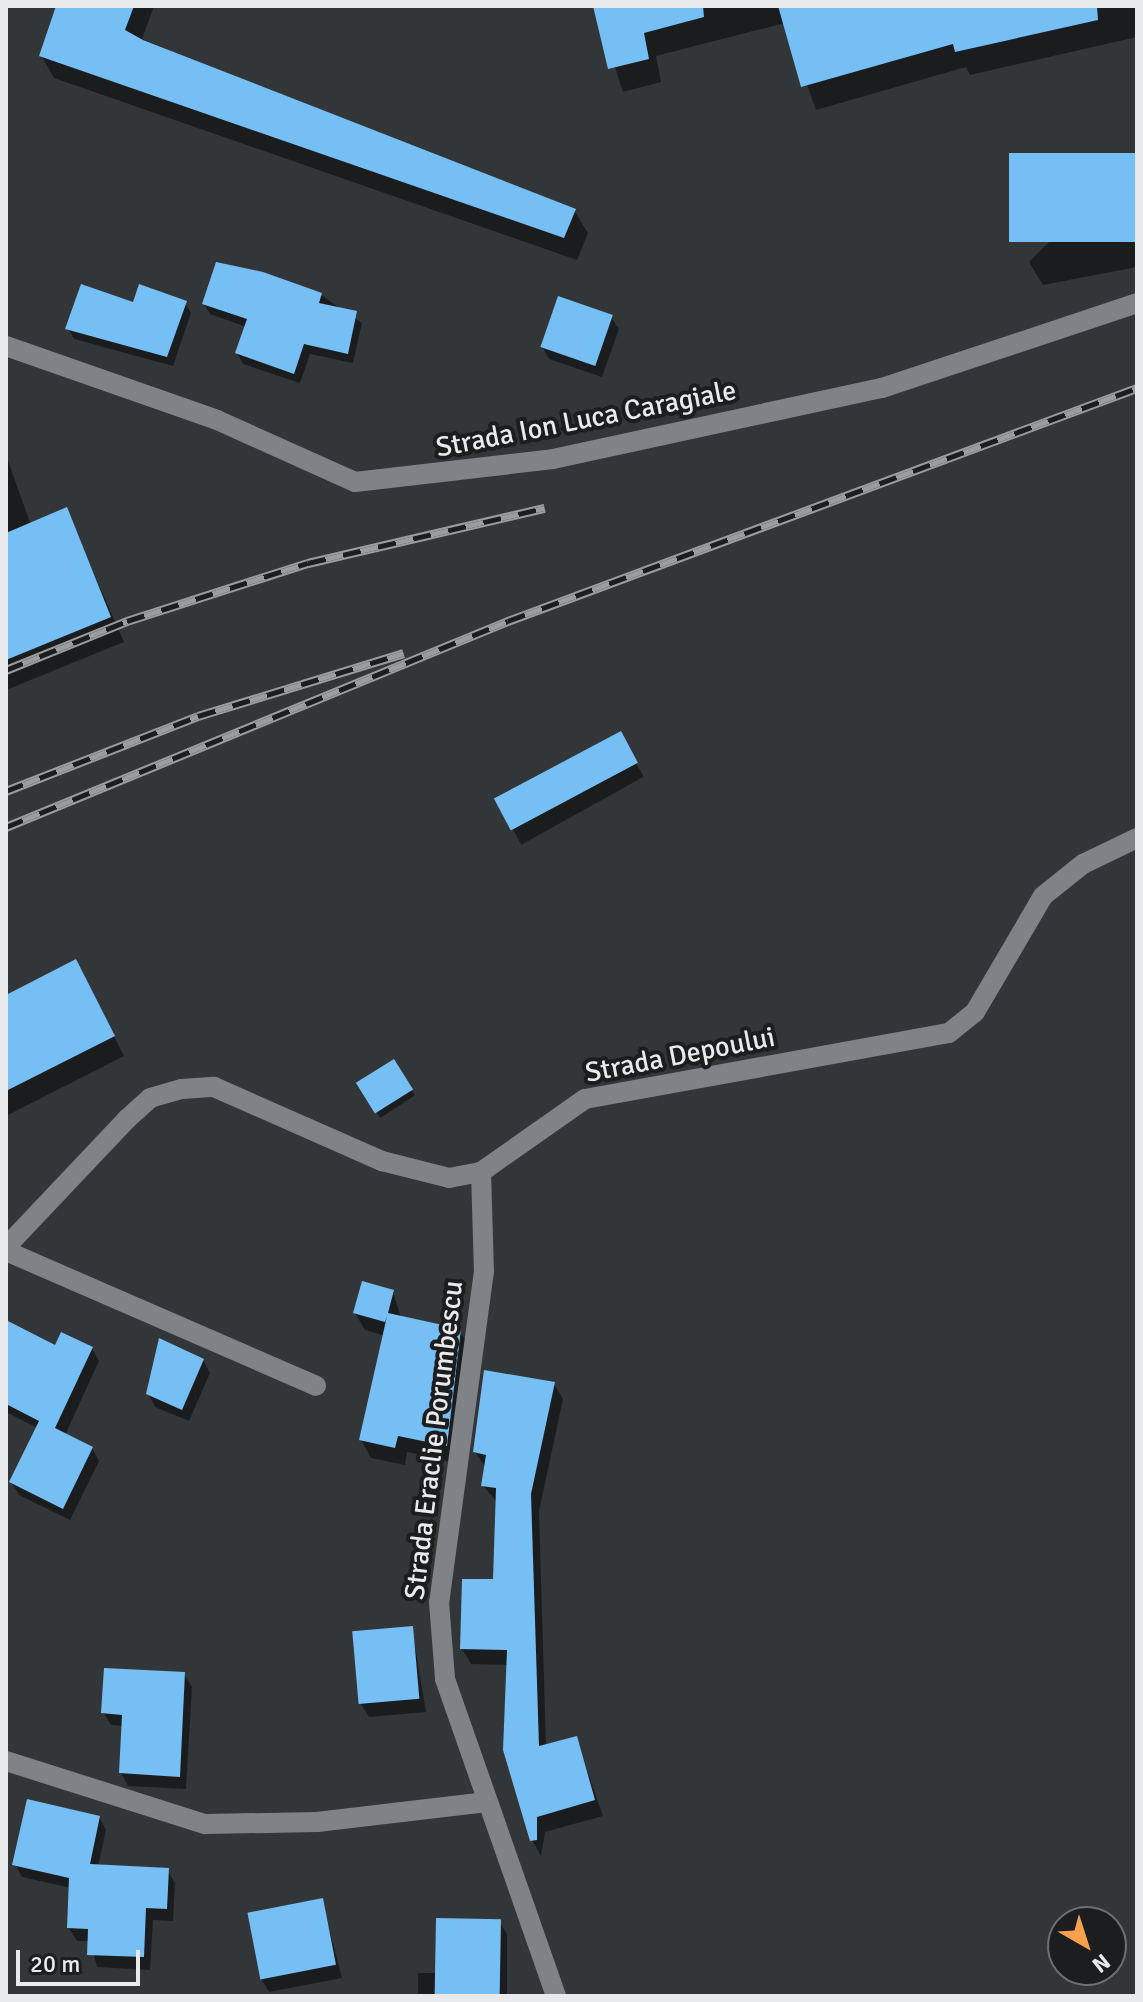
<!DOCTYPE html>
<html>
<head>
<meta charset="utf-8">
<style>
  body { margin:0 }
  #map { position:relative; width:1143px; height:2002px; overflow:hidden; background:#333639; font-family:Signika,sans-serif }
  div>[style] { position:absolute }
  .shadow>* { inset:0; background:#0007; transform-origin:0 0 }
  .building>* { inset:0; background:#76bff4; transform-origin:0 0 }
  .minor>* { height:20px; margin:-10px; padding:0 10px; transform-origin:10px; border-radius:10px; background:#7f8387 }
  .rail>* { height:9px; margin-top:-4.5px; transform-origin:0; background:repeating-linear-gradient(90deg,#1c1d1f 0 18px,#9a9c9f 0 36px); box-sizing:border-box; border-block:2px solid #9a9c9f }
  span { translate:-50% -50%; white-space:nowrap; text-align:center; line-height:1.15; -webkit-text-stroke:8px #1c1d1f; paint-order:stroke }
  .street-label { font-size:28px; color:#e8eaec }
  .frame { position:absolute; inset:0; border:8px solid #e8eaec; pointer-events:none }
  .north { position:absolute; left:1047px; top:1906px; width:80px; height:80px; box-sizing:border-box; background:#1c1d1f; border:2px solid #6e6f71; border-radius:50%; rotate:141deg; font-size:22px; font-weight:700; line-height:32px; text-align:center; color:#e8eaec }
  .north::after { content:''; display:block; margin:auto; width:28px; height:36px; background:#f8a04b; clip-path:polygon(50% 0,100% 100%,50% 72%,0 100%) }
  .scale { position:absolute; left:16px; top:1950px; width:124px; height:36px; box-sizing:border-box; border:4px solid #e8eaec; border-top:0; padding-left:10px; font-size:24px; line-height:28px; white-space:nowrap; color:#e8eaec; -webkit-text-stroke:6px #1c1d1f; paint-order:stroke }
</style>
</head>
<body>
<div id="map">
  <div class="shadow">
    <i style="clip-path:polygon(59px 6px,154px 6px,142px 39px,574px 210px,588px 233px,577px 260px,54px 78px,41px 55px)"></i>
    <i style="clip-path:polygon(595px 6px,1137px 6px,1137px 37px,970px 75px,966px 67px,816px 110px,785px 23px,656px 56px,661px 82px,623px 92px)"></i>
    <i style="clip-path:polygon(1137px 155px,1137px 267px,1043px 285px,1029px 262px)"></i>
    <i style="clip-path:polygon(321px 295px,362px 323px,353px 363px,310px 354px,300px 383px,243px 364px,237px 353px,246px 327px,210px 314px,204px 304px)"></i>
    <i style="clip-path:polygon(185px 303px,191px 313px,173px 366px,74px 339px,68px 328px,134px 304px)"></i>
    <i style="clip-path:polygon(611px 317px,619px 329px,602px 377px,549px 359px,542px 346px)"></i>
    <i style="clip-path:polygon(6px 455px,31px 525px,66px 510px,124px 642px,6px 690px)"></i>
    <i style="left:620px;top:734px;width:49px;height:140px;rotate:61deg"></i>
    <i style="clip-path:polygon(86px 981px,124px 1056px,6px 1116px,6px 997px)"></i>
    <i style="left:393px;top:1062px;width:40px;height:41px;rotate:57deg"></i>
    <i style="clip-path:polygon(393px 1292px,401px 1317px,460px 1331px,470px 1348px,456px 1463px,407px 1452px,405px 1465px,371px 1458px,361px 1440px,385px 1336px,365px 1330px,355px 1313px)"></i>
    <i style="clip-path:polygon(6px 1322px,56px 1348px,92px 1348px,99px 1361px,65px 1435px,92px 1448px,99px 1461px,70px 1520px,19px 1495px,11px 1482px,38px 1428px,6px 1412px)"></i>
    <i style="clip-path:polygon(203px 1360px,210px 1373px,189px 1421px,155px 1407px,148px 1393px)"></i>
    <i style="clip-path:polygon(554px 1384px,563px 1399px,539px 1511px,546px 1746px,576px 1738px,603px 1816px,545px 1832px,541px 1856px,532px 1840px,508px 1665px,471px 1664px,462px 1649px,495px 1581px,497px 1502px,483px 1486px,486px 1468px,475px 1452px)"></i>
    <i style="clip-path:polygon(412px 1628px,426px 1712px,369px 1717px,361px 1704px)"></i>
    <i style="clip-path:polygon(184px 1674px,192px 1687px,186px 1789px,128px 1786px,121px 1773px,124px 1726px,111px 1725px,103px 1712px)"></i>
    <i style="clip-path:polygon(99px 1817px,106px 1830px,98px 1867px,167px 1870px,175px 1883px,173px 1921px,153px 1920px,150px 1970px,97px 1967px,90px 1941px,77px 1941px,69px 1928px,71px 1888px,22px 1877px,15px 1864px)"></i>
    <i style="clip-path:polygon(322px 1901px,342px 1978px,269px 1992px,261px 1979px)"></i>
    <i style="clip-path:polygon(499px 1921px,507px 1934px,507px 1996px,418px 1996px,418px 1973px,438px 1973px)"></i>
  </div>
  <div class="building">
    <i style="clip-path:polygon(56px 6px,134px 6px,125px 30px,143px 40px,576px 209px,564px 238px,39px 56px)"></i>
    <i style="clip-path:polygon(593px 6px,703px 6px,704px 17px,644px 33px,649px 59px,608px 69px)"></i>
    <i style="clip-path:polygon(778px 6px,1097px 6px,1098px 20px,955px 52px,953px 44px,801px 87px)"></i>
    <i style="left:1137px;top:153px;width:89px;height:128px;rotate:90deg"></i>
    <i style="clip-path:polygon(216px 262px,263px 272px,322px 293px,319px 303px,357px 311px,348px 354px,304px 344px,294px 374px,235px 353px,247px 319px,202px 304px)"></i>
    <i style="clip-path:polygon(81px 284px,133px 302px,139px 284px,187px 301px,167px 357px,65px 329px)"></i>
    <i style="left:558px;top:296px;width:58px;height:54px;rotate:19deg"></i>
    <i style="clip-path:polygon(67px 507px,111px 617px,6px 660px,6px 533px)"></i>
    <i style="left:621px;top:731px;width:36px;height:144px;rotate:62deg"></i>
    <i style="clip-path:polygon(76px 959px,115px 1036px,6px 1091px,6px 995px)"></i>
    <i style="left:394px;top:1059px;width:36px;height:45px;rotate:58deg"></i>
    <i style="clip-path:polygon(362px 1281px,394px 1290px,388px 1313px,461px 1329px,447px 1446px,398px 1436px,395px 1448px,359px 1440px,387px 1316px,385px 1322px,353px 1313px)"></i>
    <i style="clip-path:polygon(6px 1320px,55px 1345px,61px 1332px,93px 1347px,55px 1428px,93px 1447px,63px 1509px,9px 1482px,39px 1421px,6px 1404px)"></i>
    <i style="clip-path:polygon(159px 1338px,204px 1359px,182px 1410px,146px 1394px)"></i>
    <i style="clip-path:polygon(484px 1370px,555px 1382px,531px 1494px,539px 1746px,577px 1736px,595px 1800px,537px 1817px,537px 1840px,530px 1841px,503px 1750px,507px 1650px,460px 1649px,462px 1579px,493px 1579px,496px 1488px,481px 1486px,486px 1455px,473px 1452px)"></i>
    <i style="left:413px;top:1626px;width:73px;height:61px;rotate:85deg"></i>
    <i style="clip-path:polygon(104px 1668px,185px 1672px,180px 1777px,119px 1773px,122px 1715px,101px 1713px)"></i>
    <i style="clip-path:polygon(27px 1799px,100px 1816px,90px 1864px,169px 1868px,167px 1909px,146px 1908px,144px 1957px,87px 1955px,88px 1929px,67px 1928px,69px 1878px,12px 1865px)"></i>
    <i style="left:323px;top:1898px;width:68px;height:77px;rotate:79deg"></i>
    <i style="left:436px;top:1918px;width:65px;height:78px;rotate:1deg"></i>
  </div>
  <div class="minor">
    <i style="left:6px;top:346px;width:224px;rotate:19.3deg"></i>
    <i style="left:217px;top:420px;width:151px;rotate:24.2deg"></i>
    <i style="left:355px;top:482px;width:199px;rotate:-6.6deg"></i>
    <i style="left:553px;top:459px;width:337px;rotate:-12.2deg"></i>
    <i style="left:882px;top:388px;width:269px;rotate:-18.4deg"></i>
    <i style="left:481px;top:1172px;width:99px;rotate:88.3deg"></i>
    <i style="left:484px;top:1271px;width:334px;rotate:97.7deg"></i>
    <i style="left:439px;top:1602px;width:77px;rotate:85.5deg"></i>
    <i style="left:445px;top:1679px;width:336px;rotate:70.7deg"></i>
    <i style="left:6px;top:1247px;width:176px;rotate:-46.6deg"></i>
    <i style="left:127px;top:1119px;width:31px;rotate:-42deg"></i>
    <i style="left:150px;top:1098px;width:33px;rotate:-16deg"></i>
    <i style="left:182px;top:1089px;width:32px;rotate:-4deg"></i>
    <i style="left:214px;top:1087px;width:184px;rotate:23.8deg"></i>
    <i style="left:382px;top:1161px;width:69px;rotate:14.2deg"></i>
    <i style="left:449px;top:1178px;width:33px;rotate:-11deg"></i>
    <i style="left:481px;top:1172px;width:127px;rotate:-35.1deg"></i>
    <i style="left:585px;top:1099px;width:370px;rotate:-10.3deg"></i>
    <i style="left:949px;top:1033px;width:33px;rotate:-39deg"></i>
    <i style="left:975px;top:1012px;width:134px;rotate:-59.6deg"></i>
    <i style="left:1043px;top:896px;width:51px;rotate:-38.7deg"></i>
    <i style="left:1083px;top:864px;width:60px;rotate:-25.7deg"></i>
    <i style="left:6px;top:1251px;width:338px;rotate:23.5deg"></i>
    <i style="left:6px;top:1761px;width:209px;rotate:17.6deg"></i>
    <i style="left:205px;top:1824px;width:112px;rotate:-1deg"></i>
    <i style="left:317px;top:1822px;width:171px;rotate:-6.7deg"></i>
  </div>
  <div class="rail">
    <i style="left:6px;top:670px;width:131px;rotate:-22deg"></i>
    <i style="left:127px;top:621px;width:190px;rotate:-17.8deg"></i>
    <i style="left:308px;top:563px;width:243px;rotate:-13.1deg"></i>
    <i style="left:6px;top:791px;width:206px;rotate:-21.3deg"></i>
    <i style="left:198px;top:716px;width:215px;rotate:-17deg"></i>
    <i style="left:6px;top:827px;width:543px;rotate:-22.31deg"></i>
    <i style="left:508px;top:621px;width:671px;rotate:-20.33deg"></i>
  </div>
  <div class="street-label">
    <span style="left:586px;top:419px;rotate:-11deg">Strada Ion Luca Caragiale</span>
    <span style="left:680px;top:1055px;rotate:-11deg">Strada Depoului</span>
    <span style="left:434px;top:1440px;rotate:-83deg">Strada Eraclie Porumbescu</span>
  </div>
  <div class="frame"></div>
  <div class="north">N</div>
  <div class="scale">20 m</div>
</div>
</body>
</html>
